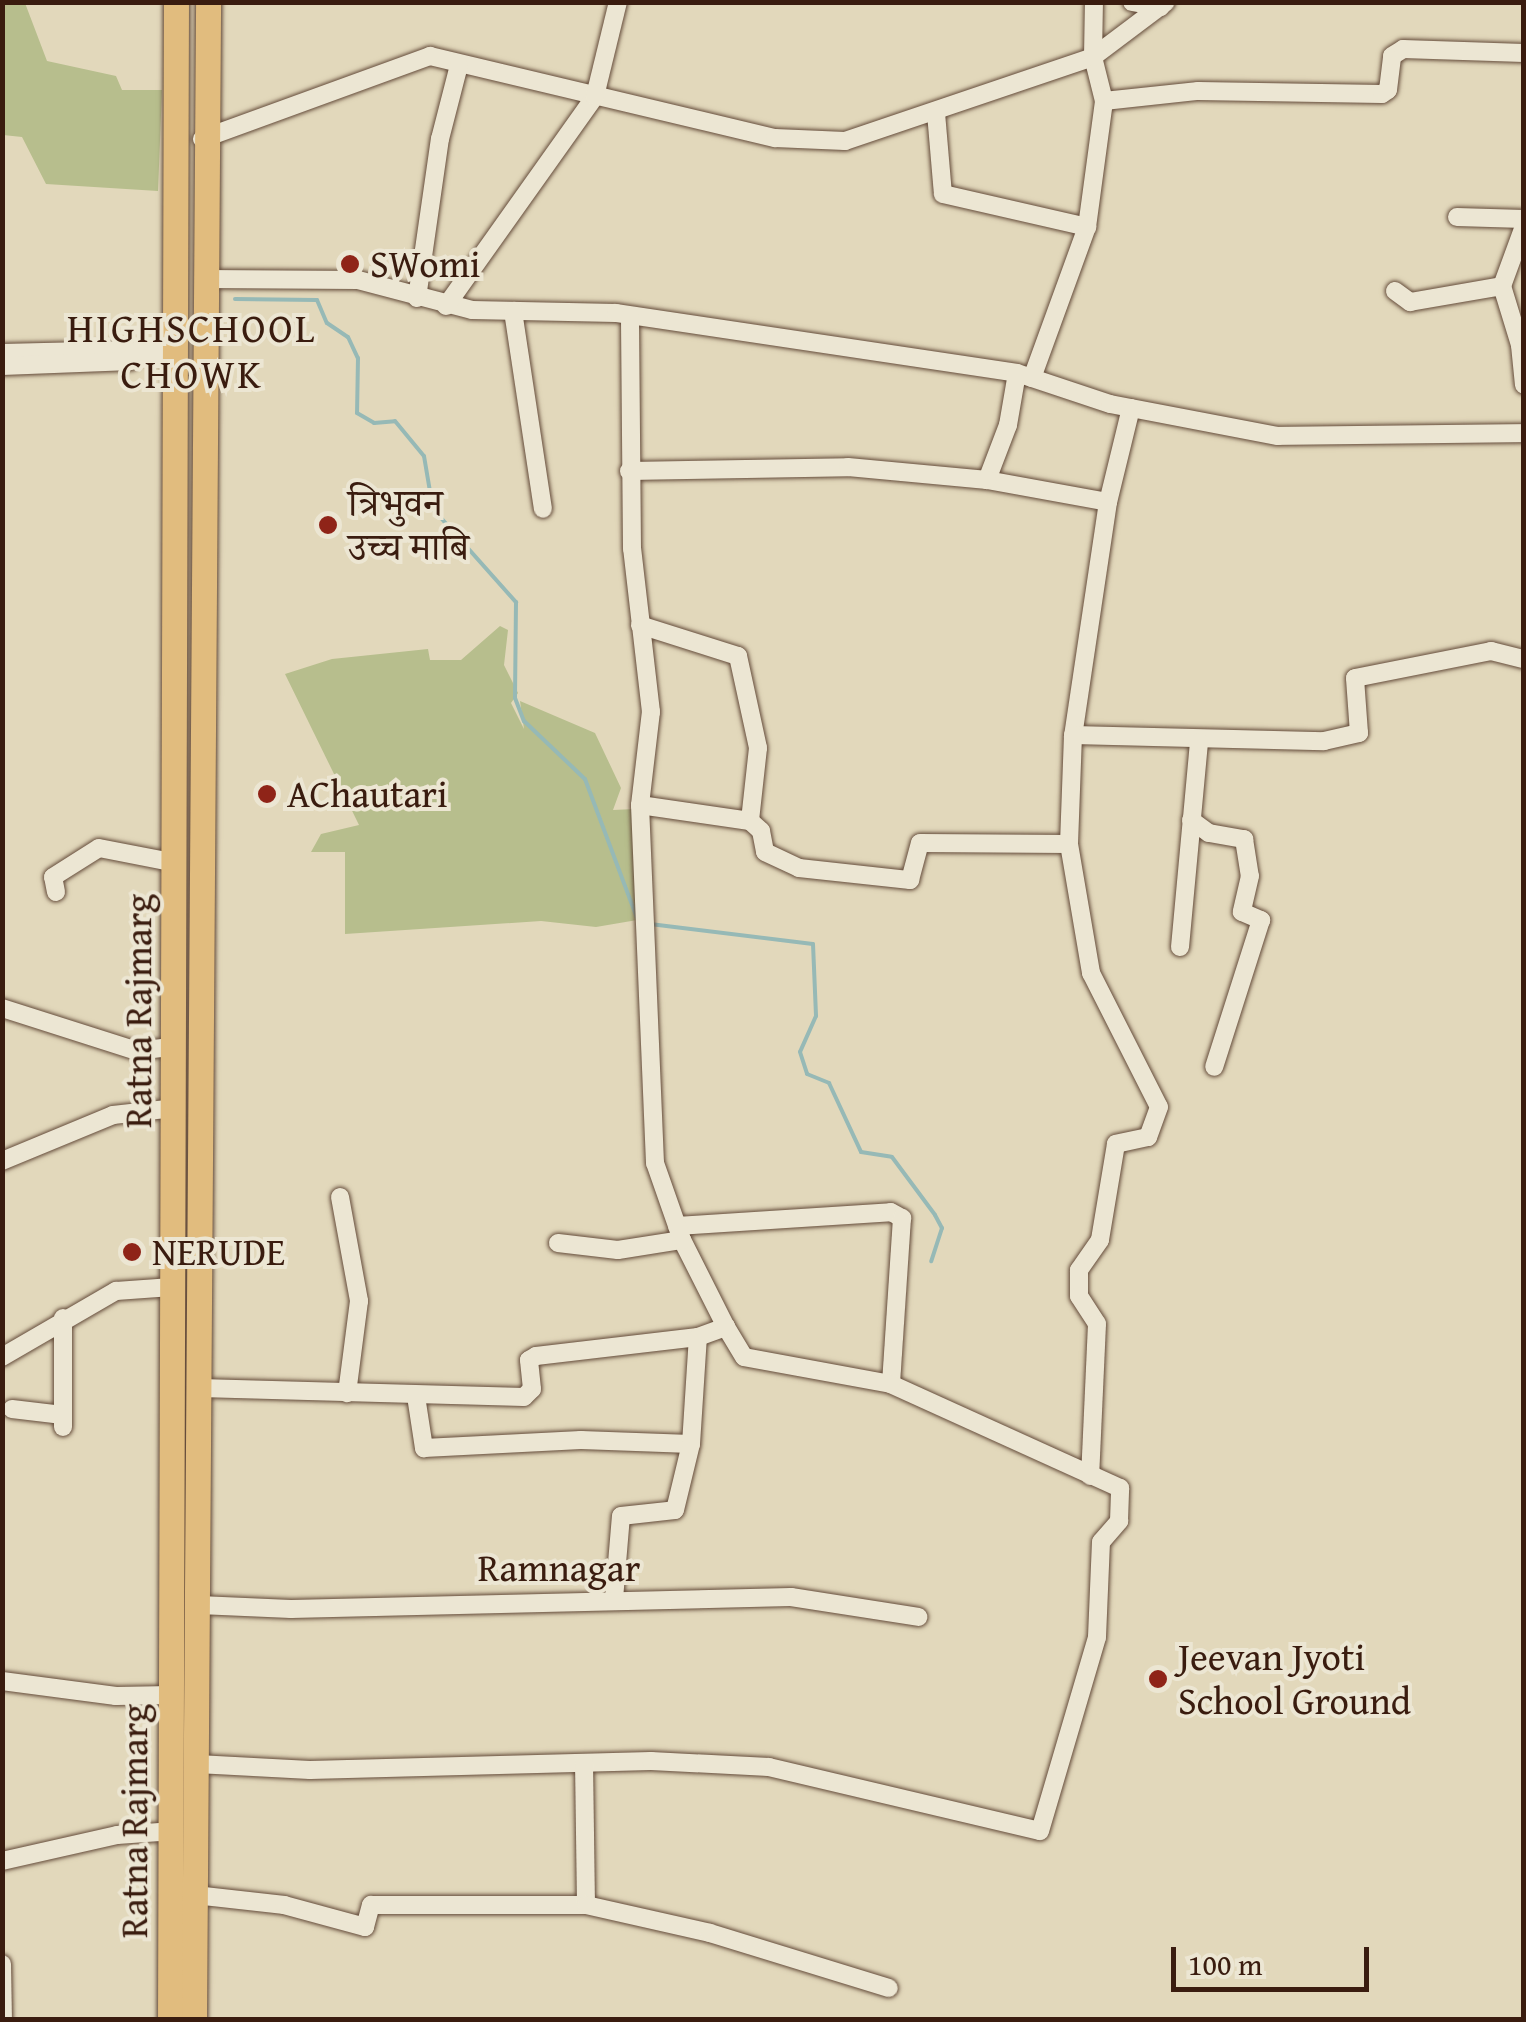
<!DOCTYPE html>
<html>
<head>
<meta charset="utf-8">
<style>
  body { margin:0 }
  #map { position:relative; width:1526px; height:2022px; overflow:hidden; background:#e2d8bb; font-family:"Gentium Book Plus","Noto Serif Devanagari",serif }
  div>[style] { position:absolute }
  .green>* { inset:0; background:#b7be8d }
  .stream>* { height:4px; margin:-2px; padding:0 2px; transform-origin:2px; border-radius:2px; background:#96b9b6 }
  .roads { filter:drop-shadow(0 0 2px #644b3a) drop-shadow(0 0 2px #644b3a) }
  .minor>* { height:18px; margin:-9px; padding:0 9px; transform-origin:9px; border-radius:9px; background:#ece6d3 }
  .highway>* { height:25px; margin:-12.5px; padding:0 12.5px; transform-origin:12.5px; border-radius:12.5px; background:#e1bc7e }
  .dots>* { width:28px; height:28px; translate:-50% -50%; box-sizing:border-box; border:5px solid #ece6d3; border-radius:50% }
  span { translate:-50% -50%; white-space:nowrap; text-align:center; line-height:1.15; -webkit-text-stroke:8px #ece6d3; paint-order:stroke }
  .poi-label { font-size:38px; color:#3a1c0f }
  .left { translate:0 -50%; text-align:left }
  .street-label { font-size:38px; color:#3a1c0f }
  .neighbourhood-label { font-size:40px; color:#3a1c0f; letter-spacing:2.5px }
  .frame { position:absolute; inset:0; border:5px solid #3a1c0f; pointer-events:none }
  .scale { position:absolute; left:1171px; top:1947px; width:198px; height:45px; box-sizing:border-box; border:5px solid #3a1c0f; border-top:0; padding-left:12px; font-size:30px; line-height:35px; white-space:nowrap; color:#3a1c0f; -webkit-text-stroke:8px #ece6d3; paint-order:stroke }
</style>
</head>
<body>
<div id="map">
  <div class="green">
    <i style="clip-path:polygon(2px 3px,25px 3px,47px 61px,116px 76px,122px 90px,162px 90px,158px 191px,46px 184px,22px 137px,3px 135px)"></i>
    <i style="clip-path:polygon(500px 626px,508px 630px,504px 665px,518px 693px,511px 703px,524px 729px,520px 701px,595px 733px,621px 788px,613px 810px,635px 809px,643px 919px,596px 927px,541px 921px,345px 934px,345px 852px,311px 852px,321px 834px,359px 825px,285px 674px,332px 659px,428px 649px,430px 660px,461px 660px)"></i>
  </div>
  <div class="stream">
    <i style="left:235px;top:299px;width:82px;rotate:0.7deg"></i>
    <i style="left:317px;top:300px;width:25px;rotate:67deg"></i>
    <i style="left:327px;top:323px;width:25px;rotate:34deg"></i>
    <i style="left:348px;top:337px;width:23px;rotate:65deg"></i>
    <i style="left:358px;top:358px;width:55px;rotate:91deg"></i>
    <i style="left:357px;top:413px;width:20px;rotate:30deg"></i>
    <i style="left:374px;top:423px;width:21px;rotate:-5deg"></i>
    <i style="left:395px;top:421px;width:45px;rotate:50.4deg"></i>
    <i style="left:424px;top:456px;width:54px;rotate:80.4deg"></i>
    <i style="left:433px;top:509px;width:125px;rotate:48.3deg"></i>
    <i style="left:516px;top:602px;width:96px;rotate:90.6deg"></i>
    <i style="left:515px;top:698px;width:25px;rotate:69deg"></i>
    <i style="left:524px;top:721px;width:84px;rotate:43.6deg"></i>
    <i style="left:585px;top:779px;width:148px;rotate:69.5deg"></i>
    <i style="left:650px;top:924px;width:164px;rotate:7deg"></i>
    <i style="left:813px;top:944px;width:72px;rotate:87.6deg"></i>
    <i style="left:816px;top:1016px;width:39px;rotate:114deg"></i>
    <i style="left:800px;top:1052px;width:23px;rotate:72deg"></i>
    <i style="left:807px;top:1074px;width:24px;rotate:22deg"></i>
    <i style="left:829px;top:1083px;width:76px;rotate:65.1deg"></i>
    <i style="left:861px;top:1152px;width:31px;rotate:9deg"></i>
    <i style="left:892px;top:1157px;width:72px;rotate:53.4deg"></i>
    <i style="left:935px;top:1215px;width:15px;rotate:62deg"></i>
    <i style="left:942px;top:1228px;width:35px;rotate:108deg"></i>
  </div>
  <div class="roads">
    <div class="minor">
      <i style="left:1132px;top:2px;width:29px;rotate:10deg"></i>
      <i style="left:1104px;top:101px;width:95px;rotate:-6.1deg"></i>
      <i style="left:1198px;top:91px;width:184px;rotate:0.9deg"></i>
      <i style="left:1382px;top:94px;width:7px;rotate:-34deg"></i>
      <i style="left:1388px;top:90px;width:34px;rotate:-83deg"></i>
      <i style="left:1392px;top:56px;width:13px;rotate:-32deg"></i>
      <i style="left:1403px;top:49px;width:121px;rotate:1.9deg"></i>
      <i style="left:936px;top:113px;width:81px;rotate:85.1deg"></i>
      <i style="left:943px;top:194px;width:148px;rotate:12.9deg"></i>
      <i style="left:202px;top:139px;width:243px;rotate:-20deg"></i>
      <i style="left:430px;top:56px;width:355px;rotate:13.4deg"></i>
      <i style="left:775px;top:138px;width:70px;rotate:2.5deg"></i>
      <i style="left:845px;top:141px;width:262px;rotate:-18.7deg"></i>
      <i style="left:1093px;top:57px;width:91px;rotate:-37deg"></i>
      <i style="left:1457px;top:217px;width:67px;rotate:1.7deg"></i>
      <i style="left:1524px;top:226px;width:64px;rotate:110.1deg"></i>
      <i style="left:1502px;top:286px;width:62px;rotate:73deg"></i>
      <i style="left:1520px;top:345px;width:40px;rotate:84.3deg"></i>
      <i style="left:205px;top:279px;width:153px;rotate:0.4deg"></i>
      <i style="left:358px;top:280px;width:118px;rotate:14.7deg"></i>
      <i style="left:472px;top:310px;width:144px;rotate:1.2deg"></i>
      <i style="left:616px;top:313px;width:405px;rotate:8.5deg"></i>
      <i style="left:1017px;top:373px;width:98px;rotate:18.4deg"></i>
      <i style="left:1110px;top:404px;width:171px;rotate:10.8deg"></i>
      <i style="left:1278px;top:436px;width:246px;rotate:-0.7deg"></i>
      <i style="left:1395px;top:291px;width:19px;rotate:36deg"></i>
      <i style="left:1410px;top:302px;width:93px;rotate:-9.9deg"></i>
      <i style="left:417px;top:298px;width:161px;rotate:-81.8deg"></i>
      <i style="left:440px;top:139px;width:76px;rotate:-75.6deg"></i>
      <i style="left:446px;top:306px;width:257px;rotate:-54.6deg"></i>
      <i style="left:595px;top:96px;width:97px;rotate:-76.3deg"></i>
      <i style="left:513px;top:311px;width:200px;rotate:81.4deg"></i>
      <i style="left:2px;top:353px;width:127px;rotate:-1.4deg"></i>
      <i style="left:129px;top:350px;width:6px;rotate:51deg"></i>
      <i style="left:133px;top:355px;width:6px;rotate:108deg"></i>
      <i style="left:131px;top:361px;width:129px;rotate:177.8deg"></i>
      <i style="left:133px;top:355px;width:44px"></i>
      <i style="left:1017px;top:373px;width:53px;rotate:99.8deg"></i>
      <i style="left:1008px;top:425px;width:59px;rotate:110.9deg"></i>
      <i style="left:987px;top:480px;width:123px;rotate:10.3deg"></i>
      <i style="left:1032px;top:378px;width:161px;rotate:-70deg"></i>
      <i style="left:1087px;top:227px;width:127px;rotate:-82.3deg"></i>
      <i style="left:1104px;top:101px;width:45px;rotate:-104deg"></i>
      <i style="left:1093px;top:57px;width:55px;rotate:-89deg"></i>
      <i style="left:1131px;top:408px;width:97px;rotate:103.7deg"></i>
      <i style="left:1108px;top:502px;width:236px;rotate:98.5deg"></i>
      <i style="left:1073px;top:735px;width:251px;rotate:1.4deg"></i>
      <i style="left:1324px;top:741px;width:36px;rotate:-13deg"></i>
      <i style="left:1359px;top:733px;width:55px;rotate:-94.2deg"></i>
      <i style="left:1355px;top:678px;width:139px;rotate:-11.2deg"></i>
      <i style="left:1491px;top:651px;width:34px;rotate:14deg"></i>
      <i style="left:629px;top:471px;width:219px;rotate:-1deg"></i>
      <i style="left:848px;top:467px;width:140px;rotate:5.3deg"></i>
      <i style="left:640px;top:625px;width:103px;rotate:17.6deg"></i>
      <i style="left:738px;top:656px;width:94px;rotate:77.7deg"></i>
      <i style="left:758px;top:748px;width:73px;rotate:96.3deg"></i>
      <i style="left:1073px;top:735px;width:109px;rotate:92.1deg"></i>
      <i style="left:1069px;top:844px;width:131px;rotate:80.3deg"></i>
      <i style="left:1091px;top:973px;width:150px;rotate:63.1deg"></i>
      <i style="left:1159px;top:1107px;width:32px;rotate:110deg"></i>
      <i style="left:1148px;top:1137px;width:33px;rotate:168deg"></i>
      <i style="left:1116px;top:1144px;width:97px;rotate:99.5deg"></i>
      <i style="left:1100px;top:1240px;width:37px;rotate:125deg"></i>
      <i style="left:1079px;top:1270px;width:26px;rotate:90deg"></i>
      <i style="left:1079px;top:1296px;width:33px;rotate:57deg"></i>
      <i style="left:1097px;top:1324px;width:152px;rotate:92.6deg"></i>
      <i style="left:640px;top:805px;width:111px;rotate:8.3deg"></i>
      <i style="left:750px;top:821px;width:15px;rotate:42deg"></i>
      <i style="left:761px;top:831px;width:21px;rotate:79deg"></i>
      <i style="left:765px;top:852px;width:38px;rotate:25deg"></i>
      <i style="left:799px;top:868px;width:112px;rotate:6.2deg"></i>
      <i style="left:910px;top:880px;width:38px;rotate:-75deg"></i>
      <i style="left:920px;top:843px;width:149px;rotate:0.4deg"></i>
      <i style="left:1191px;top:820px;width:22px;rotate:36deg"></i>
      <i style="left:1209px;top:833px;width:36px;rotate:10deg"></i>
      <i style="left:1244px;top:839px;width:37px;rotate:81deg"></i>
      <i style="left:1250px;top:876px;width:37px;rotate:103deg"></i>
      <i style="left:1242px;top:912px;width:21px;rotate:23deg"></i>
      <i style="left:1261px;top:920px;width:154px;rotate:107.7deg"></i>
      <i style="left:56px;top:892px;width:15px;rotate:-101deg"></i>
      <i style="left:53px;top:877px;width:54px;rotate:-32.2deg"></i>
      <i style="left:99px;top:848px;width:78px;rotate:11deg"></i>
      <i style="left:1180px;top:947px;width:206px;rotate:-84.7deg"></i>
      <i style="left:2px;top:1008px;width:142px;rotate:17.7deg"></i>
      <i style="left:137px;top:1051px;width:38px;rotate:-7deg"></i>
      <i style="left:2px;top:1161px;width:120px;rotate:-22.5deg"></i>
      <i style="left:113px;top:1115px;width:61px;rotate:-6.5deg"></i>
      <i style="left:340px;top:1197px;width:106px;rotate:79.6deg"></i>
      <i style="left:359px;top:1301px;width:93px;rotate:97.4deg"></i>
      <i style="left:677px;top:1226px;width:214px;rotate:-3.7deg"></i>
      <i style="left:891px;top:1212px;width:13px;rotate:29deg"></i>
      <i style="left:902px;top:1218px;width:166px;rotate:93.8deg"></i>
      <i style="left:558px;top:1243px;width:60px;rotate:6.7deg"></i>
      <i style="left:618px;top:1250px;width:65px;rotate:-8.9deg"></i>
      <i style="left:2px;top:1357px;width:132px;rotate:-30.1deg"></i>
      <i style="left:116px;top:1291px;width:56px;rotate:-4.1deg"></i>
      <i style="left:200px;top:1388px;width:324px;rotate:1.6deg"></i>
      <i style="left:524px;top:1397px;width:11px;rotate:-45deg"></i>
      <i style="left:532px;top:1389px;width:29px;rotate:-96deg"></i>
      <i style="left:529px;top:1360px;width:8px;rotate:-30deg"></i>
      <i style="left:536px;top:1356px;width:163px;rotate:-6.7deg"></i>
      <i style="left:698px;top:1337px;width:30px;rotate:-20deg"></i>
      <i style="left:726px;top:1327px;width:97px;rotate:-116.8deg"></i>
      <i style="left:682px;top:1240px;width:82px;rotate:-109.3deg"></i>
      <i style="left:655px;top:1163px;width:358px;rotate:-92.4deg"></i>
      <i style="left:640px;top:805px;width:94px;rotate:-83.3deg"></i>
      <i style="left:651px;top:712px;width:164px;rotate:-96.6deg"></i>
      <i style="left:632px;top:549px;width:233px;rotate:-90.5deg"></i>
      <i style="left:416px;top:1396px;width:53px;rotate:81.3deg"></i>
      <i style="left:424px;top:1448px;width:157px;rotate:-2.9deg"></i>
      <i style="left:581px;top:1440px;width:110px;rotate:2.1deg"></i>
      <i style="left:12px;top:1409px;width:51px;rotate:6.7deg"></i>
      <i style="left:63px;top:1427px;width:109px;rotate:-90deg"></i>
      <i style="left:614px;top:1599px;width:83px;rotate:-85.2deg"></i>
      <i style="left:621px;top:1516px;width:54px;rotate:-6.3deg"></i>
      <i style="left:675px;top:1510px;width:68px;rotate:-76.4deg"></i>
      <i style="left:691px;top:1444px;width:107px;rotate:-86.3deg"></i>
      <i style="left:199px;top:1605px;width:92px;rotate:2.5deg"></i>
      <i style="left:291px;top:1609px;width:500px;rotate:-1.37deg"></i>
      <i style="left:791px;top:1597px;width:129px;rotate:8.9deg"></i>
      <i style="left:2px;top:1681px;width:115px;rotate:7.5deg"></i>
      <i style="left:116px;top:1696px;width:55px;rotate:-1deg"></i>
      <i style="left:197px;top:1764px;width:113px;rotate:3deg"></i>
      <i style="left:310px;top:1770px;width:341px;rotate:-1.5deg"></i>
      <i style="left:651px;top:1761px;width:118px;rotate:2.9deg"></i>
      <i style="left:769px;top:1767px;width:278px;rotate:13.3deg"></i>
      <i style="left:1040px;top:1831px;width:202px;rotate:-73.6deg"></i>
      <i style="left:1097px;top:1637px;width:95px;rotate:-87.6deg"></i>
      <i style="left:1101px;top:1542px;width:28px;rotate:-49deg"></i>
      <i style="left:1119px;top:1521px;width:33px;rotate:-88deg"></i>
      <i style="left:1120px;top:1488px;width:252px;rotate:-155.6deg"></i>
      <i style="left:891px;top:1384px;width:149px;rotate:-169.6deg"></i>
      <i style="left:744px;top:1357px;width:35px;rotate:-121deg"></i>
      <i style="left:2px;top:1861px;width:118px;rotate:-12.7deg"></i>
      <i style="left:117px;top:1835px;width:57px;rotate:-4deg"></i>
      <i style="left:195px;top:1895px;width:90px;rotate:6.4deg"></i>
      <i style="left:284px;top:1905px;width:84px;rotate:15.2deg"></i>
      <i style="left:365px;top:1927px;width:23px;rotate:-75deg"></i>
      <i style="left:371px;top:1905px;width:215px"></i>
      <i style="left:586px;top:1905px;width:142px;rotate:-90.8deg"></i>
      <i style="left:586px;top:1905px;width:127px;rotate:12.7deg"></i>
      <i style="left:710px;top:1933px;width:187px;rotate:17.1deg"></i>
      <i style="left:2px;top:1964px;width:56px;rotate:89deg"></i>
    </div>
    <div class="highway">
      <i style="left:170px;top:2020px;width:2018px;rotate:-89.83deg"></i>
      <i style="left:194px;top:2020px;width:2018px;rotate:-89.6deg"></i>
    </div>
  </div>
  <div class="dots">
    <i style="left:350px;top:264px;background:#8f2418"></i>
    <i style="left:328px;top:525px;background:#8f2418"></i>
    <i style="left:267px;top:794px;background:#8f2418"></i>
    <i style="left:132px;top:1252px;background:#8f2418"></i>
    <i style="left:1158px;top:1679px;background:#8f2418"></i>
  </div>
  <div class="poi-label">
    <span class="left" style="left:370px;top:264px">SWomi</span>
    <span class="left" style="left:348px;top:525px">त्रिभुवन<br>उच्च माबि</span>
    <span class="left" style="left:287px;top:794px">AChautari</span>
    <span class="left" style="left:152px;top:1252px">NERUDE</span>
    <span class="left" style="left:1178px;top:1679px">Jeevan Jyoti<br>School Ground</span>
  </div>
  <div class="street-label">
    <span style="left:138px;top:1011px;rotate:-90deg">Ratna Rajmarg</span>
    <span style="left:559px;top:1568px">Ramnagar</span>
    <span style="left:134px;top:1821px;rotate:-90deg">Ratna Rajmarg</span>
  </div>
  <div class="neighbourhood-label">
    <span style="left:192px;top:351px">HIGHSCHOOL<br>CHOWK</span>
  </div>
  <div class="frame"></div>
  <div class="scale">100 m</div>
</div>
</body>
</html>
